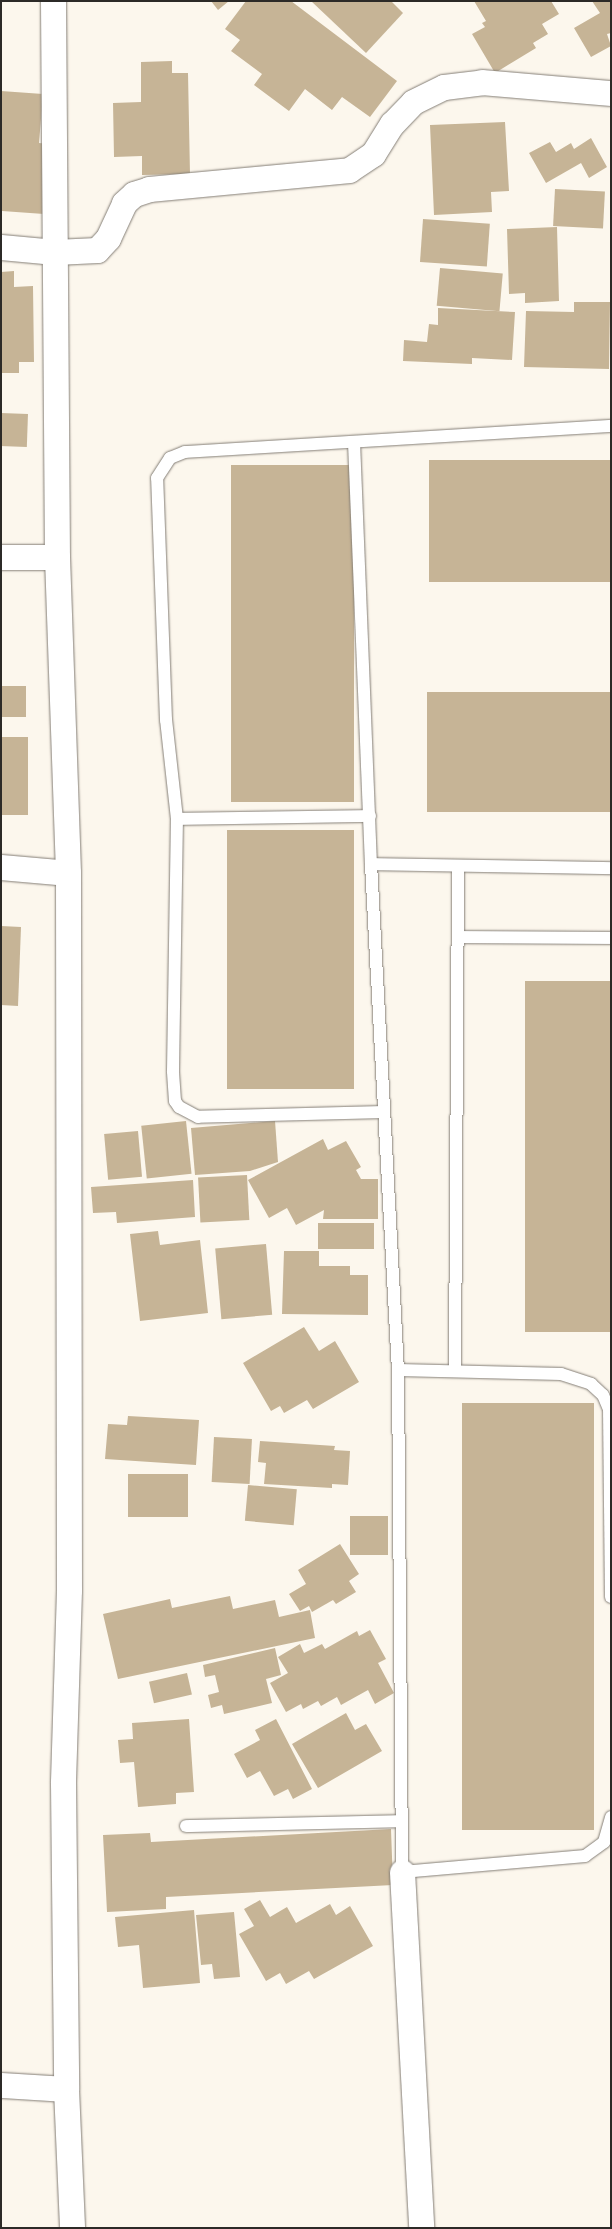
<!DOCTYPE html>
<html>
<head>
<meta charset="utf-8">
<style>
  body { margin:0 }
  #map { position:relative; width:612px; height:2229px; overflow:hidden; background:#fcf7ed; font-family:"Public Sans",sans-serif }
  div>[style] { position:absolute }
  .building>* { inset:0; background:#c6b496; transform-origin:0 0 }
  .roads { filter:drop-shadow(0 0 1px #847e76) drop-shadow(0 0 1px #847e76) }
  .service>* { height:12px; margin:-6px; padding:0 6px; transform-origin:6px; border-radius:6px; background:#fff }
  .minor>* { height:25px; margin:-12.5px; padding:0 12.5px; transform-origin:12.5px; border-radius:12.5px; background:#fff }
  span { translate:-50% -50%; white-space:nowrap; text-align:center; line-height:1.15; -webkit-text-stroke:4px #fff; paint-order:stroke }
  .frame { position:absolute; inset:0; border:2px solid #2c2a27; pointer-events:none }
</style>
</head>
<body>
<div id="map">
  <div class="building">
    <i style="clip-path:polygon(211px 1px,229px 1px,218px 10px)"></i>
    <i style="clip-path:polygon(246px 1px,291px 1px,397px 81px,370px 117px,342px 97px,332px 110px,305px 89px,289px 111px,254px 85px,262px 74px,231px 51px,240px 40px,225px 29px)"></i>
    <i style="clip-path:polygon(311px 1px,391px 1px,403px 13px,366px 53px)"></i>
    <i style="clip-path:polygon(474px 1px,551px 1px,559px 14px,542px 24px,548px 34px,533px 43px,536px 48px,495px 73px,472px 34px,485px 27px,482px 23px,486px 21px)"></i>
    <i style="clip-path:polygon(592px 1px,611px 1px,611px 33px,607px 34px,611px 46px,591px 57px,574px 28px,600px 13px)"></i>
    <i style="clip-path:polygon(172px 61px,172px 73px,188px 73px,190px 174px,142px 175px,142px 156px,114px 157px,113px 103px,141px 102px,141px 62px)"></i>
    <i style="clip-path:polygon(1px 91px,43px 94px,39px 143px,50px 144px,44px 214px,2px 211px)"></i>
    <i style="clip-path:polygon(505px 122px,509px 191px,491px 192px,492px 212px,434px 215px,430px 125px)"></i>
    <i style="clip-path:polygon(591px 138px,607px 167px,589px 178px,581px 163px,546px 183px,529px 153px,550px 142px,556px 152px,571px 143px,574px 149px)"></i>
    <i style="left:555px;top:189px;width:50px;height:37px;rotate:3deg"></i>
    <i style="left:423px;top:219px;width:67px;height:43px;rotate:4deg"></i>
    <i style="clip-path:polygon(557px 227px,559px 301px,525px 303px,525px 293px,509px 294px,507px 229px)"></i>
    <i style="left:440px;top:268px;width:63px;height:38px;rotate:5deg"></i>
    <i style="clip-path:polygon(14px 271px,14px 287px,33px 286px,34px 362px,19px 362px,19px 373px,1px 373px,1px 272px)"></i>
    <i style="clip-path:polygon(574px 302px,610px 302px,609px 369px,524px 367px,526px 311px,574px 312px)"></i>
    <i style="clip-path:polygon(438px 308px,515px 312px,512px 360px,472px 358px,472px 364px,403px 361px,404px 340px,427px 342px,429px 324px,438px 325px)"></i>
    <i style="left:1px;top:413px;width:27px;height:33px;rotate:2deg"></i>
    <i style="left:611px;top:460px;width:122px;height:182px;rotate:90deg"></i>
    <i style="left:231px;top:465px;width:123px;height:337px"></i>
    <i style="left:1px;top:686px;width:25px;height:31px"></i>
    <i style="left:611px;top:692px;width:120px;height:184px;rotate:90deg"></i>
    <i style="left:1px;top:737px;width:27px;height:78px"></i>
    <i style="left:354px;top:830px;width:259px;height:127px;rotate:90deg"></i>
    <i style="clip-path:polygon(1px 926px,21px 927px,18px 1006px,1px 1005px)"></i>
    <i style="left:611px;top:981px;width:351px;height:86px;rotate:90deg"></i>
    <i style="left:186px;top:1121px;width:53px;height:45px;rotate:84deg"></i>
    <i style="clip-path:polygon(275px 1121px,278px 1162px,250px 1171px,195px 1175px,191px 1128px)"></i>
    <i style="left:138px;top:1131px;width:46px;height:34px;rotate:85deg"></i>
    <i style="clip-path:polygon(323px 1139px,328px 1150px,346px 1141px,361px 1167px,356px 1170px,361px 1179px,378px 1179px,378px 1219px,323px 1219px,324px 1210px,296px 1225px,287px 1208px,269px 1218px,248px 1180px)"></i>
    <i style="left:247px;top:1175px;width:45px;height:49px;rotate:87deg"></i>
    <i style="clip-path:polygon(193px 1180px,195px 1217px,117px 1223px,116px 1212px,93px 1213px,91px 1187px)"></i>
    <i style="left:318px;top:1223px;width:56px;height:26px"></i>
    <i style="clip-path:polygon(158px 1231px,160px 1245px,200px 1240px,208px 1313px,140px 1321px,130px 1234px)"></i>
    <i style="left:266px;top:1244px;width:71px;height:51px;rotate:85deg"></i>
    <i style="clip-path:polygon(284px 1251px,319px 1251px,319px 1266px,350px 1266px,350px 1275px,368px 1275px,368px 1315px,282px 1314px)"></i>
    <i style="clip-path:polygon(304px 1327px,319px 1351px,335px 1341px,359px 1382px,313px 1409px,307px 1400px,284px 1413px,280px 1406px,271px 1411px,243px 1363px)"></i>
    <i style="left:594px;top:1403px;width:427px;height:132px;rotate:90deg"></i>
    <i style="clip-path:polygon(128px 1416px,199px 1420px,196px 1465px,105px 1459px,108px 1424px,127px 1425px)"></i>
    <i style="left:214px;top:1437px;width:38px;height:45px;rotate:3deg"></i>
    <i style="clip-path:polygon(260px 1441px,335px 1446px,334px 1450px,350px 1451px,348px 1485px,332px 1484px,332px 1488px,264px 1484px,266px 1463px,258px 1462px)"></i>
    <i style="left:128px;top:1474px;width:60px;height:43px"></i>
    <i style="left:248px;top:1485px;width:49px;height:36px;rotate:5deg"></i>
    <i style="left:350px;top:1516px;width:38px;height:39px"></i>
    <i style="clip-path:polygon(340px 1544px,359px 1574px,349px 1581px,356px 1592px,336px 1604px,333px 1600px,312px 1612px,309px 1606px,300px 1611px,289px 1594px,306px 1584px,298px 1570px)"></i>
    <i style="clip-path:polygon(230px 1596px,233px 1609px,275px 1600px,279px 1617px,310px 1610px,315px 1638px,118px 1679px,103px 1614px,170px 1599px,172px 1608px)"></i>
    <i style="clip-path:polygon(370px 1630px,386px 1659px,378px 1663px,394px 1693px,375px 1704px,368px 1690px,341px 1705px,337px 1697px,321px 1706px,318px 1701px,303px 1709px,301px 1704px,286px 1712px,270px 1683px,288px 1673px,278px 1657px,300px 1644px,304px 1653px,322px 1644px,325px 1649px,357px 1631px,359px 1636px)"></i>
    <i style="clip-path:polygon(275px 1648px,281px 1675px,266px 1679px,272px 1703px,224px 1714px,222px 1705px,211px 1708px,208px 1695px,219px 1692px,215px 1675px,205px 1677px,203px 1665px)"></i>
    <i style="left:187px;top:1673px;width:22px;height:39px;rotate:77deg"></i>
    <i style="clip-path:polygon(346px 1713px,355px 1730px,366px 1724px,382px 1751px,318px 1788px,292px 1744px)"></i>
    <i style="clip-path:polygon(189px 1719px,194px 1792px,176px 1793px,176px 1804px,138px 1807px,134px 1762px,120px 1763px,118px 1740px,133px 1739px,132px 1723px)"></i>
    <i style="clip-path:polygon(276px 1719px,312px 1789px,293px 1799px,288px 1789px,274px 1796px,260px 1771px,247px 1778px,234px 1754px,260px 1740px,255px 1730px)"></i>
    <i style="clip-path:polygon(391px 1829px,393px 1885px,166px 1897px,166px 1909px,107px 1912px,103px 1835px,150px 1833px,151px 1842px)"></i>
    <i style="clip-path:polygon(260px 1900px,270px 1917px,287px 1907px,296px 1923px,330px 1904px,336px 1915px,350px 1906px,373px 1946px,314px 1979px,309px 1971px,286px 1984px,280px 1973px,266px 1981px,239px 1934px,254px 1926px,244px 1909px)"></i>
    <i style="clip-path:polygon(194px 1910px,200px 1983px,143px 1988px,139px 1945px,118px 1947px,115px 1917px)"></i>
    <i style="clip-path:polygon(234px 1912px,240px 1977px,214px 1979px,212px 1964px,201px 1965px,196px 1915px)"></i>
  </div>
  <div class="roads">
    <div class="service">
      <i style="left:354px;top:442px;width:422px;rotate:87.7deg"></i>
      <i style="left:371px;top:864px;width:507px;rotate:86.95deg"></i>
      <i style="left:398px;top:1370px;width:502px;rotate:89.54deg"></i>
      <i style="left:402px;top:1872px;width:184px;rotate:-5deg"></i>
      <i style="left:585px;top:1856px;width:24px;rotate:-36deg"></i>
      <i style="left:604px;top:1842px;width:26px;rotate:-74deg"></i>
      <i style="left:177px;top:819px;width:193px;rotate:-0.9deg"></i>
      <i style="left:371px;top:864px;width:240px;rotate:1deg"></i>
      <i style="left:458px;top:937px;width:153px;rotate:0.4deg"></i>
      <i style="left:384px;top:1112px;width:186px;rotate:178.5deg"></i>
      <i style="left:198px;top:1117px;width:21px;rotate:-152deg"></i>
      <i style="left:179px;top:1107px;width:7px;rotate:-124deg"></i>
      <i style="left:175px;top:1101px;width:30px;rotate:-94deg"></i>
      <i style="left:173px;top:1071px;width:252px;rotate:-89.1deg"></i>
      <i style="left:177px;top:819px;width:100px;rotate:-96.3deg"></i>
      <i style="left:166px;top:720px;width:242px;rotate:-92.1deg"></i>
      <i style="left:157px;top:478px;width:24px;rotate:-57deg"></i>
      <i style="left:170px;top:458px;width:16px;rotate:-22deg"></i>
      <i style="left:185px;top:452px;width:427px;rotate:-3.5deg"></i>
      <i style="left:398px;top:1370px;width:163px;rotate:1.4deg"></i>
      <i style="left:561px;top:1374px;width:32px;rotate:18deg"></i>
      <i style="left:591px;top:1384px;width:16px;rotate:43deg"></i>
      <i style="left:603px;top:1395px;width:15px;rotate:67deg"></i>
      <i style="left:609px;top:1409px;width:188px;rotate:89.4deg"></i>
      <i style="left:455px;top:1371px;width:505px;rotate:-89.66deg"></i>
      <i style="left:186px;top:1826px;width:216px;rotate:-1.3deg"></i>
    </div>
    <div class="minor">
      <i style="left:53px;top:1px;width:556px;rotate:89.59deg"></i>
      <i style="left:57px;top:557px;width:316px;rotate:88deg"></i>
      <i style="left:68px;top:873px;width:717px;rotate:89.92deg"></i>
      <i style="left:69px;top:1590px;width:193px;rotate:91.8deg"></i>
      <i style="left:63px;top:1783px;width:306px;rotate:89.4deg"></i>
      <i style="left:66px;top:2089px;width:139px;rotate:87.5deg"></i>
      <i style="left:1px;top:247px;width:54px;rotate:5.3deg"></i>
      <i style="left:55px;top:252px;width:42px;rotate:-2.7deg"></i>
      <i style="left:97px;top:250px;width:16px;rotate:-47deg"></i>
      <i style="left:108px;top:238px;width:38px;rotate:-65deg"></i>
      <i style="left:124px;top:203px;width:13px;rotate:-42deg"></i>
      <i style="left:134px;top:194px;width:16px;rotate:-18deg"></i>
      <i style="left:149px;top:189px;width:201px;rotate:-5.4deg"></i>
      <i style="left:349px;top:170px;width:29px;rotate:-34deg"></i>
      <i style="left:373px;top:154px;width:36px;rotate:-58deg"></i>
      <i style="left:392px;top:124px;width:30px;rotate:-46deg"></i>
      <i style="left:413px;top:102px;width:34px;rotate:-26deg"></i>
      <i style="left:444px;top:87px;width:38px;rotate:-7deg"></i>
      <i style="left:482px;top:82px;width:129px;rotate:4.9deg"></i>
      <i style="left:1px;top:557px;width:56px"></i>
      <i style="left:1px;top:867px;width:67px;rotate:5.1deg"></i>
      <i style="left:402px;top:1872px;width:357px;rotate:86.9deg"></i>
      <i style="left:1px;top:2085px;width:65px;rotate:3.5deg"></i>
    </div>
  </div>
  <div class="frame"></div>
</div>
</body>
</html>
